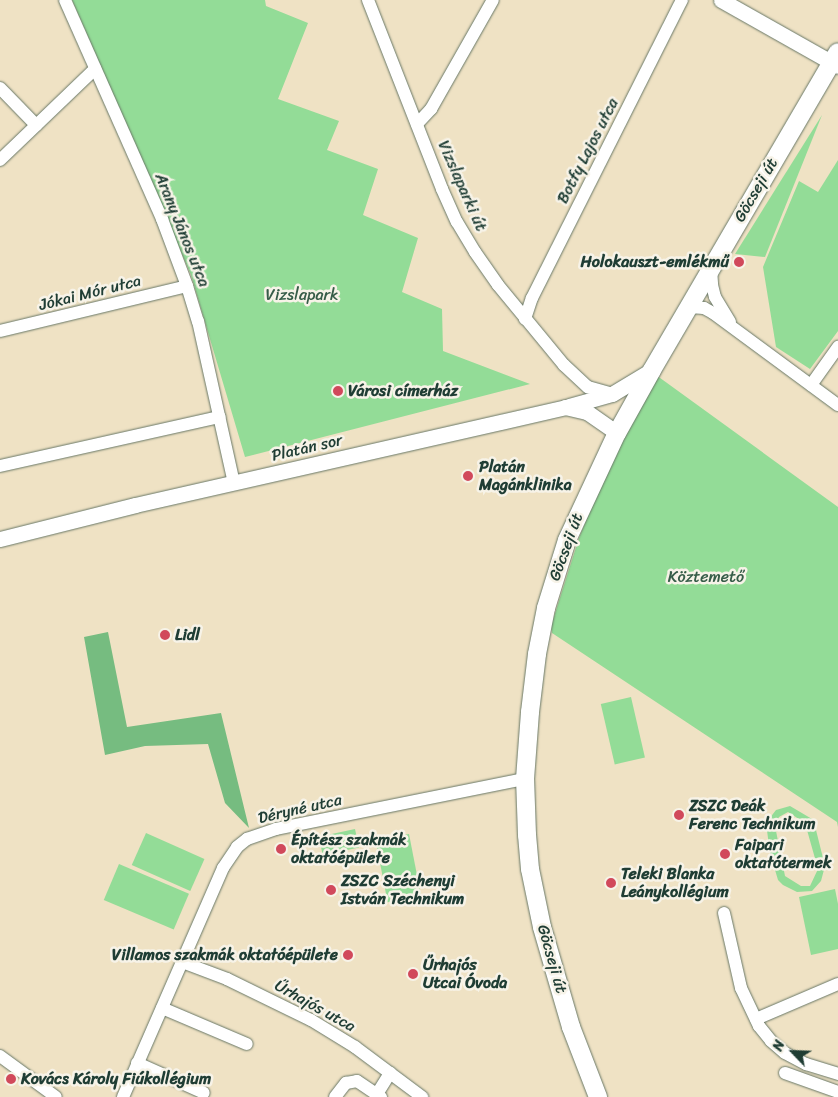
<!DOCTYPE html>
<html>
<head>
<meta charset="utf-8">
<style>
  body { margin:0 }
  #map { position:relative; width:838px; height:1097px; overflow:hidden; background:#efe2c4; font-family:Sriracha,sans-serif }
  div>[style] { position:absolute }
  .green>* { inset:0; background:#93dc97; transform-origin:0 0 }
  .forest>* { inset:0; background:#76bc80 }
  .roads { filter:drop-shadow(0 0 1px #687766) drop-shadow(0 0 1px #687766) }
  .minor>* { height:12px; margin:-6px; padding:0 6px; transform-origin:6px; border-radius:6px; background:#fff }
  .tertiary>* { height:15px; margin:-7.5px; padding:0 7.5px; transform-origin:7.5px; border-radius:7.5px; background:#fff }
  .secondary>* { height:18px; margin:-9px; padding:0 9px; transform-origin:9px; border-radius:9px; background:#fff }
  .dots>* { width:14px; height:14px; translate:-50% -50%; box-sizing:border-box; border:2px solid #f7f3e8; border-radius:50% }
  span { translate:-50% -50%; white-space:nowrap; text-align:center; line-height:1.15; -webkit-text-stroke:5px #f7f3e8; paint-order:stroke }
  .street-label { font-size:16px; color:#1f3d34 }
  .poi-label { font-size:16px; color:#1f3d34; font-weight:700 }
  .right { translate:-100% -50%; text-align:right }
  .left { translate:0 -50%; text-align:left }
  .park-label { font-size:16px; color:#365d48 }
  .north { position:absolute; left:768px; top:1027px; width:50px; height:50px; -webkit-text-stroke:4px #f7f3e8; paint-order:stroke; rotate:294deg; font-size:14px; font-weight:700; line-height:20px; text-align:center; color:#1f3d34 }
  .north::after { content:''; display:block; margin:auto; width:18px; height:22px; background:#1f3d34; clip-path:polygon(50% 0,100% 100%,50% 72%,0 100%) }
</style>
</head>
<body>
<div id="map">
  <div class="green">
    <i style="clip-path:polygon(72px 0,265px 0,266px 6px,308px 23px,278px 99px,339px 121px,327px 150px,378px 169px,363px 215px,418px 238px,402px 292px,442px 309px,443px 351px,530px 384px,245px 457px,191px 275px)"></i>
    <i style="clip-path:polygon(822px 115px,765px 257px,735px 254px)"></i>
    <i style="clip-path:polygon(838px 160px,838px 331px,810px 369px,776px 347px,763px 267px,799px 181px,818px 192px)"></i>
    <i style="clip-path:polygon(656px 375px,838px 507px,838px 827px,837px 822px,552px 633px,551px 626px,579px 538px,607px 467px)"></i>
    <i style="left:631px;top:697px;width:62px;height:31px;rotate:77deg"></i>
    <i style="clip-path:polygon(evenodd,790px 806px,812px 819px,815px 826px,825px 866px,821px 881px,812px 891px,797px 892px,783px 885px,778px 880px,770px 853px,766px 823px,776px 810px,790px 806px,788px 812px,805px 823px,818px 869px,810px 886px,801px 886px,785px 876px,775px 826px,779px 817px,788px 812px)"></i>
    <i style="left:355px;top:829px;width:19px;height:37px;rotate:78deg"></i>
    <i style="left:146px;top:833px;width:64px;height:35px;rotate:24deg"></i>
    <i style="left:409px;top:834px;width:63px;height:34px;rotate:79deg"></i>
    <i style="left:119px;top:864px;width:76px;height:39px;rotate:23deg"></i>
    <i style="clip-path:polygon(835px 889px,838px 904px,838px 949px,811px 955px,799px 897px)"></i>
  </div>
  <div class="forest">
    <i style="clip-path:polygon(108px 632px,127px 727px,221px 713px,249px 828px,225px 803px,208px 744px,145px 746px,105px 755px,84px 637px)"></i>
  </div>
  <div class="roads">
    <div class="minor">
      <i style="left:65px;top:0;width:240px;rotate:66.1deg"></i>
      <i style="left:162px;top:219px;width:72px;rotate:69.5deg"></i>
      <i style="left:187px;top:286px;width:37px;rotate:73deg"></i>
      <i style="left:198px;top:321px;width:167px;rotate:77.5deg"></i>
      <i style="left:368px;top:0;width:203px;rotate:68.6deg"></i>
      <i style="left:442px;top:189px;width:36px;rotate:66deg"></i>
      <i style="left:457px;top:222px;width:35px;rotate:59deg"></i>
      <i style="left:475px;top:252px;width:40px;rotate:55.1deg"></i>
      <i style="left:498px;top:285px;width:104px;rotate:50.5deg"></i>
      <i style="left:564px;top:365px;width:33px;rotate:43deg"></i>
      <i style="left:588px;top:387px;width:25px;rotate:16deg"></i>
      <i style="left:0;top:88px;width:52px;rotate:45.8deg"></i>
      <i style="left:417px;top:124px;width:21px;rotate:-47deg"></i>
      <i style="left:431px;top:109px;width:125px;rotate:-60.4deg"></i>
      <i style="left:0;top:160px;width:132px;rotate:-43.8deg"></i>
      <i style="left:711px;top:269px;width:16px;rotate:86deg"></i>
      <i style="left:712px;top:285px;width:12px;rotate:76deg"></i>
      <i style="left:715px;top:297px;width:29px;rotate:59deg"></i>
      <i style="left:689px;top:307px;width:15px;rotate:4deg"></i>
      <i style="left:704px;top:308px;width:10px;rotate:29deg"></i>
      <i style="left:713px;top:313px;width:155px;rotate:36.4deg"></i>
      <i style="left:525px;top:319px;width:22px;rotate:-72deg"></i>
      <i style="left:532px;top:298px;width:334px;rotate:-63.3deg"></i>
      <i style="left:0;top:331px;width:192px;rotate:-13.5deg"></i>
      <i style="left:811px;top:385px;width:47px;rotate:-54.6deg"></i>
      <i style="left:0;top:466px;width:225px;rotate:-12.6deg"></i>
      <i style="left:724px;top:913px;width:77px;rotate:77.2deg"></i>
      <i style="left:741px;top:988px;width:42px;rotate:64.7deg"></i>
      <i style="left:759px;top:1026px;width:19px;rotate:51deg"></i>
      <i style="left:771px;top:1041px;width:18px;rotate:41deg"></i>
      <i style="left:785px;top:1053px;width:24px;rotate:28deg"></i>
      <i style="left:806px;top:1064px;width:34px;rotate:17deg"></i>
      <i style="left:182px;top:962px;width:48px;rotate:20.7deg"></i>
      <i style="left:227px;top:979px;width:93px;rotate:26deg"></i>
      <i style="left:311px;top:1020px;width:52px;rotate:31.5deg"></i>
      <i style="left:355px;top:1047px;width:84px;rotate:36.7deg"></i>
      <i style="left:162px;top:1008px;width:92px;rotate:23deg"></i>
      <i style="left:756px;top:1019px;width:89px;rotate:-23.1deg"></i>
      <i style="left:0;top:1056px;width:69px;rotate:36.2deg"></i>
      <i style="left:137px;top:1063px;width:73px;rotate:24.1deg"></i>
      <i style="left:785px;top:1073px;width:56px;rotate:19.7deg"></i>
      <i style="left:377px;top:1094px;width:25px;rotate:-58deg"></i>
      <i style="left:123px;top:1097px;width:250px;rotate:-66.4deg"></i>
      <i style="left:223px;top:868px;width:25px;rotate:-56deg"></i>
      <i style="left:237px;top:847px;width:13px;rotate:-39deg"></i>
      <i style="left:247px;top:839px;width:31px;rotate:-19deg"></i>
      <i style="left:276px;top:829px;width:254px;rotate:-11.4deg"></i>
      <i style="left:335px;top:1097px;width:18px;rotate:-52deg"></i>
      <i style="left:346px;top:1083px;width:11px;rotate:-10deg"></i>
      <i style="left:357px;top:1081px;width:29px;rotate:34deg"></i>
    </div>
    <div class="tertiary">
      <i style="left:721px;top:0;width:134px;rotate:29.4deg"></i>
      <i style="left:569px;top:406px;width:45px;rotate:-15.6deg"></i>
      <i style="left:612px;top:394px;width:47px;rotate:-31deg"></i>
      <i style="left:0;top:539px;width:139px;rotate:-14.1deg"></i>
      <i style="left:135px;top:505px;width:441px;rotate:-12.8deg"></i>
      <i style="left:565px;top:407px;width:23px;rotate:13deg"></i>
      <i style="left:587px;top:412px;width:37px;rotate:35deg"></i>
    </div>
    <div class="secondary">
      <i style="left:598px;top:1097px;width:75px;rotate:-111.1deg"></i>
      <i style="left:571px;top:1027px;width:104px;rotate:-106.2deg"></i>
      <i style="left:542px;top:927px;width:59px;rotate:-101.7deg"></i>
      <i style="left:530px;top:869px;width:34px;rotate:-95deg"></i>
      <i style="left:527px;top:835px;width:56px;rotate:-92deg"></i>
      <i style="left:525px;top:779px;width:67px;rotate:-85.7deg"></i>
      <i style="left:530px;top:712px;width:58px;rotate:-83.1deg"></i>
      <i style="left:537px;top:654px;width:47px;rotate:-78.9deg"></i>
      <i style="left:546px;top:608px;width:71px;rotate:-72.8deg"></i>
      <i style="left:567px;top:540px;width:118px;rotate:-65deg"></i>
      <i style="left:617px;top:433px;width:72px;rotate:-60.9deg"></i>
      <i style="left:652px;top:370px;width:368px;rotate:-59.7deg"></i>
    </div>
  </div>
  <div class="dots">
    <i style="left:739px;top:262px;background:#d1495b"></i>
    <i style="left:338px;top:391px;background:#d1495b"></i>
    <i style="left:468px;top:476px;background:#d1495b"></i>
    <i style="left:165px;top:635px;background:#d1495b"></i>
    <i style="left:679px;top:815px;background:#d1495b"></i>
    <i style="left:281px;top:849px;background:#d1495b"></i>
    <i style="left:725px;top:854px;background:#d1495b"></i>
    <i style="left:611px;top:883px;background:#d1495b"></i>
    <i style="left:331px;top:890px;background:#d1495b"></i>
    <i style="left:348px;top:955px;background:#d1495b"></i>
    <i style="left:413px;top:974px;background:#d1495b"></i>
    <i style="left:11px;top:1079px;background:#d1495b"></i>
  </div>
  <div class="street-label">
    <span style="left:588px;top:151px;rotate:-63deg">Botfy Lajos utca</span>
    <span style="left:462px;top:186px;rotate:66deg">Vizslaparki út</span>
    <span style="left:756px;top:190px;rotate:-60deg">Göcseji út</span>
    <span style="left:182px;top:230px;rotate:68deg">Arany János utca</span>
    <span style="left:90px;top:293px;rotate:-14deg">Jókai Mór utca</span>
    <span style="left:307px;top:448px;rotate:-13deg">Platán sor</span>
    <span style="left:566px;top:547px;rotate:-70deg">Göcseji út</span>
    <span style="left:300px;top:809px;rotate:-13deg">Déryné utca</span>
    <span style="left:552px;top:959px;rotate:74deg">Göcseji út</span>
    <span style="left:315px;top:1006px;rotate:29deg">Űrhajós utca</span>
  </div>
  <div class="poi-label">
    <span class="right" style="left:729px;top:262px">Holokauszt-emlékmű</span>
    <span class="left" style="left:348px;top:391px">Városi címerház</span>
    <span class="left" style="left:479px;top:476px">Platán<br>Magánklinika</span>
    <span class="left" style="left:175px;top:635px">Lidl</span>
    <span class="left" style="left:689px;top:815px">ZSZC Deák<br>Ferenc Technikum</span>
    <span class="left" style="left:291px;top:849px">Építész szakmák<br>oktatóépülete</span>
    <span class="left" style="left:735px;top:854px">Faipari<br>oktatótermek</span>
    <span class="left" style="left:621px;top:883px">Teleki Blanka<br>Leánykollégium</span>
    <span class="left" style="left:341px;top:890px">ZSZC Széchenyi<br>István Technikum</span>
    <span class="right" style="left:338px;top:955px">Villamos szakmák oktatóépülete</span>
    <span class="left" style="left:423px;top:974px">Űrhajós<br>Utcai Óvoda</span>
    <span class="left" style="left:21px;top:1079px">Kovács Károly Fiúkollégium</span>
  </div>
  <div class="park-label">
    <span style="left:302px;top:295px">Vizslapark</span>
    <span style="left:706px;top:577px">Köztemető</span>
  </div>
  <div class="north">N</div>
</div>
</body>
</html>
